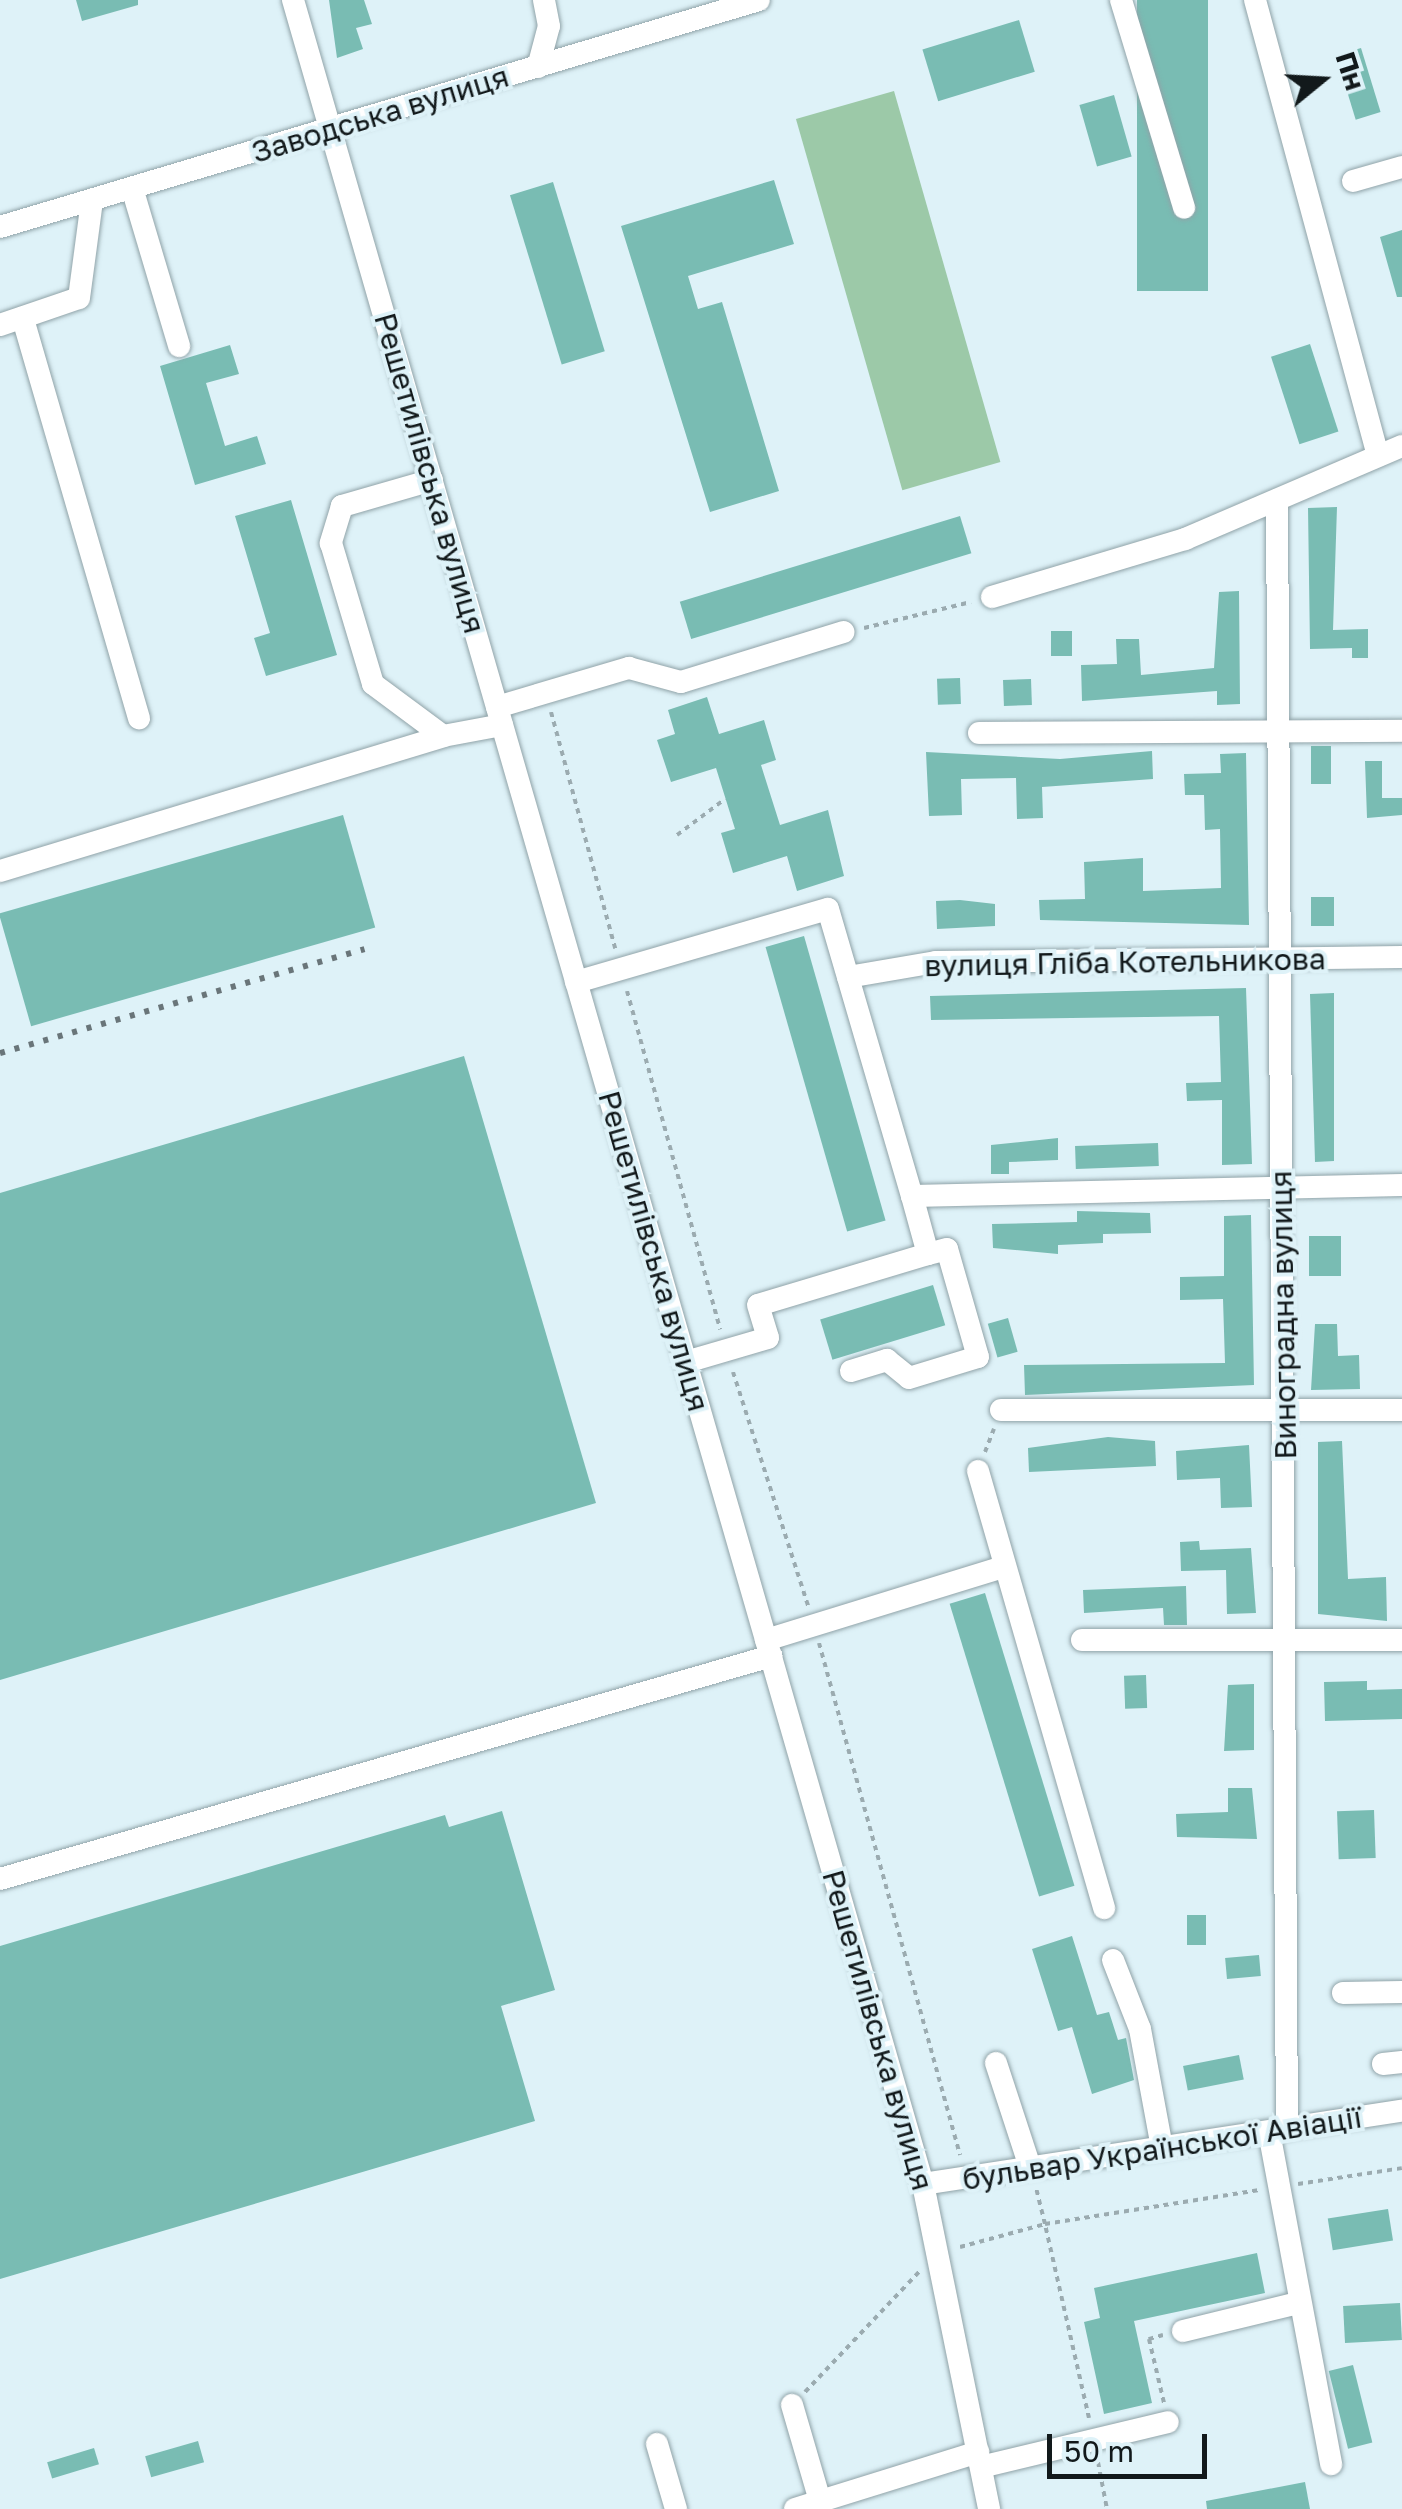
<!DOCTYPE html>
<html>
<head>
<meta charset="utf-8">
<style>
  body { margin:0 }
  #map { position:relative; width:1402px; height:2509px; overflow:hidden; background:#def2f8; font-family:"Golos Text",sans-serif }
  div>[style] { position:absolute }
  .green>* { inset:0; background:#9cc9a8; transform-origin:0 0 }
  .building>* { inset:0; background:#79bcb3; transform-origin:0 0 }
  .path>* { height:4px; margin-top:-2px; transform-origin:0; background:repeating-linear-gradient(90deg,#9babb0 0 5px,transparent 0 10px) }
  .roads { filter:drop-shadow(0 0 2px #90a3a8) drop-shadow(0 0 2px #90a3a8) }
  .minor>* { height:22px; margin:-11px; padding:0 11px; transform-origin:11px; border-radius:11px; background:#fff }
  .rail>* { height:6px; margin-top:-3px; transform-origin:0; background:repeating-linear-gradient(90deg,#697579 0 5px,transparent 0 15px) }
  span { translate:-50% -50%; white-space:nowrap; text-align:center; line-height:1.15; -webkit-text-stroke:8px #def2f8; paint-order:stroke }
  .street-label { font-size:30px; color:#12191b }
  .north { position:absolute; left:1272px; top:30px; width:100px; height:100px; -webkit-text-stroke:8px #def2f8; paint-order:stroke; rotate:72deg; font-size:28px; font-weight:700; line-height:40px; text-align:center; color:#12191b }
  .north::after { content:''; display:block; margin:auto; width:35px; height:45px; background:#12191b; clip-path:polygon(50% 0,100% 100%,50% 72%,0 100%) }
  .scale { position:absolute; left:1047px; top:2434px; width:160px; height:45px; box-sizing:border-box; border:5px solid #12191b; border-top:0; padding-left:12px; font-size:30px; line-height:35px; white-space:nowrap; color:#12191b; -webkit-text-stroke:8px #def2f8; paint-order:stroke }
</style>
</head>
<body>
<div id="map">
  <div class="green">
    <i style="left:894px;top:91px;width:386px;height:102px;rotate:74deg"></i>
  </div>
  <div class="building">
    <i style="clip-path:polygon(76px 0,138px 0,138px 5px,82px 21px)"></i>
    <i style="clip-path:polygon(329px 0,364px 0,372px 24px,356px 28px,363px 49px,337px 58px)"></i>
    <i style="left:1137px;top:0;width:71px;height:291px"></i>
    <i style="left:1019px;top:20px;width:54px;height:101px;rotate:73deg"></i>
    <i style="left:1361px;top:48px;width:67px;height:26px;rotate:73deg"></i>
    <i style="left:1114px;top:95px;width:64px;height:36px;rotate:74deg"></i>
    <i style="clip-path:polygon(774px 180px,794px 244px,688px 276px,698px 309px,722px 302px,779px 491px,710px 512px,621px 226px)"></i>
    <i style="left:553px;top:182px;width:177px;height:45px;rotate:73deg"></i>
    <i style="clip-path:polygon(1402px 230px,1402px 297px,1397px 297px,1380px 237px)"></i>
    <i style="left:1310px;top:344px;width:92px;height:41px;rotate:72deg"></i>
    <i style="clip-path:polygon(230px 345px,239px 374px,206px 383px,225px 446px,257px 436px,266px 464px,195px 485px,160px 366px)"></i>
    <i style="clip-path:polygon(291px 500px,337px 655px,266px 676px,254px 638px,270px 633px,235px 516px)"></i>
    <i style="clip-path:polygon(1337px 507px,1333px 630px,1368px 629px,1368px 658px,1352px 658px,1352px 648px,1310px 649px,1308px 508px)"></i>
    <i style="left:960px;top:516px;width:39px;height:293px;rotate:73deg"></i>
    <i style="clip-path:polygon(1239px 591px,1240px 704px,1217px 705px,1217px 691px,1082px 701px,1081px 665px,1117px 664px,1116px 639px,1139px 639px,1141px 675px,1214px 668px,1219px 592px)"></i>
    <i style="left:1051px;top:631px;width:21px;height:25px"></i>
    <i style="left:960px;top:678px;width:26px;height:23px;rotate:88deg"></i>
    <i style="left:1031px;top:679px;width:26px;height:28px;rotate:88deg"></i>
    <i style="clip-path:polygon(707px 697px,719px 734px,764px 720px,776px 760px,761px 765px,780px 825px,828px 810px,844px 876px,797px 891px,787px 856px,733px 873px,721px 833px,735px 829px,716px 768px,671px 782px,657px 740px,675px 734px,668px 710px)"></i>
    <i style="left:1311px;top:746px;width:20px;height:38px"></i>
    <i style="clip-path:polygon(1152px 751px,1153px 779px,1042px 787px,1043px 818px,1017px 819px,1016px 778px,961px 779px,962px 815px,929px 816px,926px 752px,1060px 759px)"></i>
    <i style="clip-path:polygon(1246px 753px,1249px 925px,1040px 920px,1039px 900px,1085px 899px,1084px 862px,1143px 858px,1143px 891px,1221px 888px,1220px 829px,1205px 830px,1204px 795px,1185px 795px,1184px 774px,1221px 773px,1220px 754px)"></i>
    <i style="clip-path:polygon(1365px 761px,1382px 761px,1382px 798px,1402px 798px,1402px 815px,1367px 818px)"></i>
    <i style="left:343px;top:815px;width:117px;height:358px;rotate:74deg"></i>
    <i style="left:1311px;top:897px;width:23px;height:29px"></i>
    <i style="clip-path:polygon(960px 900px,995px 904px,995px 926px,937px 929px,936px 901px)"></i>
    <i style="left:804px;top:936px;width:296px;height:40px;rotate:74deg"></i>
    <i style="clip-path:polygon(1246px 988px,1252px 1164px,1222px 1165px,1222px 1100px,1187px 1101px,1186px 1083px,1221px 1082px,1219px 1016px,931px 1020px,930px 996px)"></i>
    <i style="clip-path:polygon(1334px 993px,1334px 1161px,1315px 1162px,1310px 994px)"></i>
    <i style="clip-path:polygon(464px 1056px,596px 1503px,0 1680px,0 1193px)"></i>
    <i style="clip-path:polygon(1058px 1138px,1058px 1160px,1009px 1162px,1009px 1174px,991px 1174px,991px 1145px)"></i>
    <i style="left:1158px;top:1143px;width:23px;height:83px;rotate:88deg"></i>
    <i style="clip-path:polygon(1077px 1211px,1150px 1213px,1151px 1233px,1103px 1234px,1103px 1243px,1058px 1245px,1058px 1254px,993px 1248px,992px 1224px,1077px 1222px)"></i>
    <i style="clip-path:polygon(1251px 1215px,1254px 1385px,1025px 1395px,1024px 1365px,1225px 1363px,1223px 1299px,1180px 1300px,1180px 1277px,1224px 1276px,1224px 1216px)"></i>
    <i style="left:1309px;top:1236px;width:32px;height:40px"></i>
    <i style="left:933px;top:1285px;width:42px;height:118px;rotate:73deg"></i>
    <i style="left:1008px;top:1318px;width:35px;height:21px;rotate:74deg"></i>
    <i style="clip-path:polygon(1315px 1324px,1337px 1324px,1338px 1356px,1359px 1355px,1360px 1389px,1311px 1390px)"></i>
    <i style="clip-path:polygon(1108px 1437px,1155px 1441px,1156px 1466px,1029px 1472px,1028px 1448px)"></i>
    <i style="clip-path:polygon(1342px 1441px,1348px 1579px,1386px 1577px,1387px 1621px,1318px 1614px,1318px 1442px)"></i>
    <i style="clip-path:polygon(1249px 1445px,1252px 1507px,1221px 1508px,1220px 1478px,1177px 1480px,1176px 1451px)"></i>
    <i style="clip-path:polygon(1199px 1541px,1200px 1550px,1251px 1548px,1256px 1613px,1227px 1614px,1226px 1570px,1181px 1571px,1180px 1542px)"></i>
    <i style="clip-path:polygon(1186px 1586px,1187px 1625px,1164px 1625px,1163px 1608px,1084px 1613px,1083px 1590px)"></i>
    <i style="left:985px;top:1593px;width:306px;height:37px;rotate:73deg"></i>
    <i style="left:1146px;top:1675px;width:33px;height:22px;rotate:88deg"></i>
    <i style="clip-path:polygon(1367px 1681px,1367px 1690px,1402px 1689px,1402px 1719px,1325px 1721px,1324px 1682px)"></i>
    <i style="clip-path:polygon(1254px 1684px,1254px 1750px,1224px 1751px,1228px 1685px)"></i>
    <i style="clip-path:polygon(1228px 1788px,1252px 1788px,1257px 1839px,1177px 1837px,1176px 1814px,1228px 1812px)"></i>
    <i style="left:1374px;top:1810px;width:48px;height:37px;rotate:88deg"></i>
    <i style="clip-path:polygon(502px 1811px,555px 1990px,501px 2006px,535px 2121px,0 2279px,0 1946px,445px 1815px,449px 1827px)"></i>
    <i style="left:1187px;top:1915px;width:19px;height:30px"></i>
    <i style="clip-path:polygon(1072px 1936px,1097px 2015px,1109px 2012px,1118px 2040px,1126px 2038px,1134px 2080px,1092px 2094px,1072px 2027px,1058px 2031px,1032px 1949px)"></i>
    <i style="left:1259px;top:1955px;width:21px;height:34px;rotate:85deg"></i>
    <i style="left:1239px;top:2055px;width:25px;height:57px;rotate:79deg"></i>
    <i style="left:1388px;top:2209px;width:32px;height:61px;rotate:81deg"></i>
    <i style="clip-path:polygon(1257px 2253px,1265px 2293px,1134px 2321px,1152px 2403px,1104px 2414px,1084px 2322px,1100px 2318px,1094px 2288px)"></i>
    <i style="left:1400px;top:2303px;width:37px;height:57px;rotate:87deg"></i>
    <i style="left:1353px;top:2365px;width:80px;height:25px;rotate:76deg"></i>
    <i style="left:198px;top:2441px;width:22px;height:55px;rotate:74deg"></i>
    <i style="left:94px;top:2448px;width:17px;height:49px;rotate:73deg"></i>
    <i style="clip-path:polygon(1305px 2482px,1310px 2509px,1207px 2509px,1206px 2501px)"></i>
  </div>
  <div class="path">
    <i style="left:864px;top:628px;width:110px;rotate:-13.7deg"></i>
    <i style="left:551px;top:712px;width:245px;rotate:74.8deg"></i>
    <i style="left:677px;top:835px;width:60px;rotate:-36.9deg"></i>
    <i style="left:627px;top:991px;width:351px;rotate:74.6deg"></i>
    <i style="left:733px;top:1372px;width:246px;rotate:72.2deg"></i>
    <i style="left:985px;top:1452px;width:25px;rotate:-69deg"></i>
    <i style="left:819px;top:1643px;width:531px;rotate:74.6deg"></i>
    <i style="left:1298px;top:2184px;width:105px;rotate:-8.7deg"></i>
    <i style="left:960px;top:2247px;width:88px;rotate:-15.1deg"></i>
    <i style="left:1045px;top:2224px;width:37px;rotate:-104deg"></i>
    <i style="left:1163px;top:2335px;width:15px;rotate:164deg"></i>
    <i style="left:1149px;top:2339px;width:66px;rotate:76.8deg"></i>
    <i style="left:805px;top:2392px;width:166px;rotate:-46.5deg"></i>
    <i style="left:1089px;top:2418px;width:199px;rotate:-102.8deg"></i>
    <i style="left:1045px;top:2224px;width:217px;rotate:-9deg"></i>
    <i style="left:1098px;top:2462px;width:48px;rotate:79.2deg"></i>
  </div>
  <div class="roads">
    <div class="minor">
      <i style="left:293px;top:0;width:2273px;rotate:73.91deg"></i>
      <i style="left:923px;top:2184px;width:332px;rotate:78.5deg"></i>
      <i style="left:1121px;top:0;width:217px;rotate:73.1deg"></i>
      <i style="left:1255px;top:0;width:472px;rotate:74.9deg"></i>
      <i style="left:538px;top:67px;width:42px;rotate:-75deg"></i>
      <i style="left:549px;top:26px;width:26px;rotate:-101deg"></i>
      <i style="left:1353px;top:181px;width:51px;rotate:-15.9deg"></i>
      <i style="left:132px;top:188px;width:165px;rotate:73.4deg"></i>
      <i style="left:0;top:227px;width:792px;rotate:-16.65deg"></i>
      <i style="left:23px;top:319px;width:416px;rotate:73.8deg"></i>
      <i style="left:0;top:325px;width:83px;rotate:-18.9deg"></i>
      <i style="left:79px;top:298px;width:99px;rotate:-82.4deg"></i>
      <i style="left:432px;top:480px;width:94px;rotate:163.9deg"></i>
      <i style="left:342px;top:506px;width:39px;rotate:107deg"></i>
      <i style="left:331px;top:543px;width:147px;rotate:73.4deg"></i>
      <i style="left:373px;top:684px;width:87px;rotate:36.6deg"></i>
      <i style="left:443px;top:736px;width:60px;rotate:-10.6deg"></i>
      <i style="left:1277px;top:500px;width:1629px;rotate:89.65deg"></i>
      <i style="left:992px;top:597px;width:202px;rotate:-16.7deg"></i>
      <i style="left:1185px;top:539px;width:236px;rotate:-23.2deg"></i>
      <i style="left:497px;top:707px;width:138px;rotate:-16.5deg"></i>
      <i style="left:629px;top:668px;width:54px;rotate:15.1deg"></i>
      <i style="left:681px;top:682px;width:170px;rotate:-17.1deg"></i>
      <i style="left:979px;top:733px;width:423px;rotate:-0.3deg"></i>
      <i style="left:0;top:871px;width:463px;rotate:-16.9deg"></i>
      <i style="left:848px;top:977px;width:89px;rotate:-9.7deg"></i>
      <i style="left:936px;top:962px;width:466px;rotate:-0.6deg"></i>
      <i style="left:576px;top:982px;width:262px;rotate:-16.2deg"></i>
      <i style="left:828px;top:909px;width:299px;rotate:73.7deg"></i>
      <i style="left:912px;top:1196px;width:60px;rotate:74.6deg"></i>
      <i style="left:928px;top:1254px;width:177px;rotate:163.3deg"></i>
      <i style="left:758px;top:1305px;width:34px;rotate:73deg"></i>
      <i style="left:768px;top:1338px;width:85px;rotate:163.7deg"></i>
      <i style="left:912px;top:1196px;width:490px;rotate:-1.3deg"></i>
      <i style="left:851px;top:1371px;width:38px;rotate:-17deg"></i>
      <i style="left:887px;top:1360px;width:28px;rotate:39deg"></i>
      <i style="left:909px;top:1378px;width:72px;rotate:-16.9deg"></i>
      <i style="left:978px;top:1357px;width:112px;rotate:-106deg"></i>
      <i style="left:947px;top:1249px;width:20px;rotate:165deg"></i>
      <i style="left:1001px;top:1410px;width:401px"></i>
      <i style="left:978px;top:1471px;width:455px;rotate:73.9deg"></i>
      <i style="left:766px;top:1640px;width:249px;rotate:-17.1deg"></i>
      <i style="left:1082px;top:1640px;width:320px"></i>
      <i style="left:0;top:1879px;width:803px;rotate:-16.13deg"></i>
      <i style="left:1113px;top:1960px;width:74px;rotate:68.6deg"></i>
      <i style="left:1140px;top:2029px;width:121px;rotate:79.5deg"></i>
      <i style="left:1343px;top:1993px;width:59px;rotate:-1deg"></i>
      <i style="left:996px;top:2063px;width:106px;rotate:71.9deg"></i>
      <i style="left:1383px;top:2064px;width:19px;rotate:-6deg"></i>
      <i style="left:1269px;top:2132px;width:338px;rotate:79.4deg"></i>
      <i style="left:923px;top:2184px;width:485px;rotate:-8.7deg"></i>
      <i style="left:1183px;top:2331px;width:118px;rotate:-13.7deg"></i>
      <i style="left:792px;top:2405px;width:100px;rotate:73.7deg"></i>
      <i style="left:657px;top:2444px;width:68px;rotate:73.7deg"></i>
      <i style="left:981px;top:2467px;width:192px;rotate:-13.5deg"></i>
      <i style="left:795px;top:2509px;width:192px;rotate:-17.3deg"></i>
    </div>
  </div>
  <div class="rail">
    <i style="left:0;top:1053px;width:379px;rotate:-15.9deg"></i>
  </div>
  <div class="street-label">
    <span style="left:380px;top:114px;rotate:-17deg">Заводська вулиця</span>
    <span style="left:430px;top:473px;rotate:74deg">Решетилівська вулиця</span>
    <span style="left:1125px;top:962px;rotate:-1deg">вулиця Гліба Котельникова</span>
    <span style="left:654px;top:1251px;rotate:74deg">Решетилівська вулиця</span>
    <span style="left:1283px;top:1315px;rotate:-91deg">Виноградна вулиця</span>
    <span style="left:878px;top:2030px;rotate:74deg">Решетилівська вулиця</span>
    <span style="left:1162px;top:2148px;rotate:-9deg">бульвар Української Авіації</span>
  </div>
  <div class="north">Пн</div>
  <div class="scale">50 m</div>
</div>
</body>
</html>
